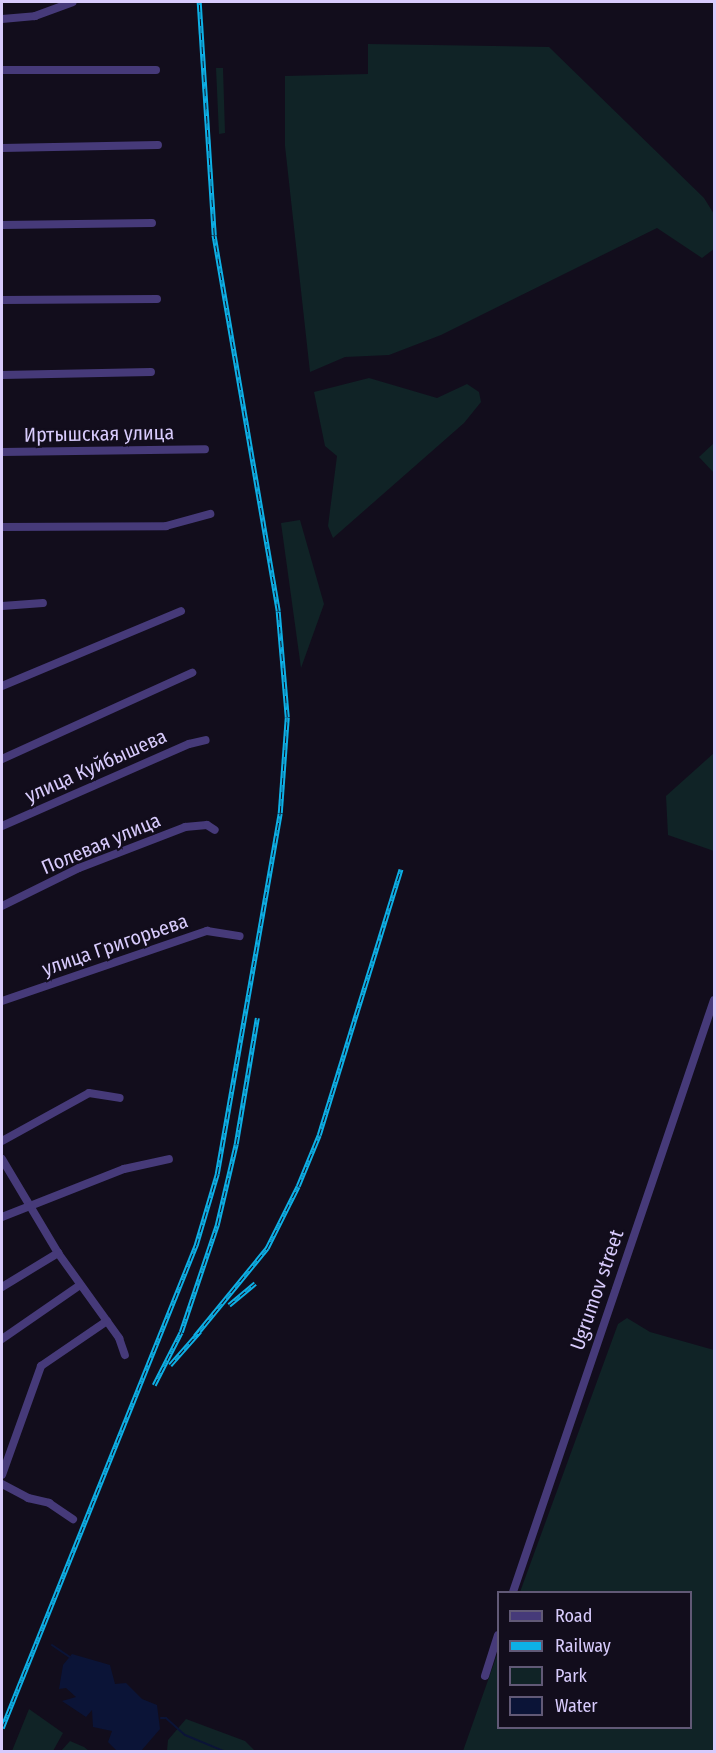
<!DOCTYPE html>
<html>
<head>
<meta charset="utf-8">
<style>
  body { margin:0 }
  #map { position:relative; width:716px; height:1753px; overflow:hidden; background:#120d1c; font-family:"Fira Sans Condensed",sans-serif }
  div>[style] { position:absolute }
  .green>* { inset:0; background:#102326 }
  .water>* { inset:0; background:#0b1437 }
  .stream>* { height:2px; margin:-1px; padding:0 1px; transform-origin:1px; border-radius:1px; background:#0b1437 }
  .minor>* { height:8px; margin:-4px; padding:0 4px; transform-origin:4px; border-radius:4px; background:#463a79 }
  .rail>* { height:4.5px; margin-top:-2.25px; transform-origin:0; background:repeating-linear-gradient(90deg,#120d1c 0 7px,#0db0e6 0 14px); box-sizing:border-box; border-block:2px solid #0db0e6 }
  span { translate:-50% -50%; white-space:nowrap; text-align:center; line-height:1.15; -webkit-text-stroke:4.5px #120d1c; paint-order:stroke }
  .street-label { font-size:20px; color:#d8cbfc }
  .frame { position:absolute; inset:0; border:3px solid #d8cbfc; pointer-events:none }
  .legend { position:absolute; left:497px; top:1591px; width:195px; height:138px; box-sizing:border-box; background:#120d1c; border:2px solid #615976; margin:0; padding:8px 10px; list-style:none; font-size:18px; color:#d8cbfc }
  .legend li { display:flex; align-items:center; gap:12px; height:30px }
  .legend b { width:30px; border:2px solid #615976 }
</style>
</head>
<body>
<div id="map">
  <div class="green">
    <i style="clip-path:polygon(368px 44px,549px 47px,704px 198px,714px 214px,714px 249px,702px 258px,657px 228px,441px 335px,389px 355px,345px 357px,310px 372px,285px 146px,285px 76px,368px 74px)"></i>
    <i style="clip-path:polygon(216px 68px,223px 68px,225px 133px,219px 134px)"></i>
    <i style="clip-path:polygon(369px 378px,437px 398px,467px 384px,479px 392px,481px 402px,464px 423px,333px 538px,328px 526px,337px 456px,325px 446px,314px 392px)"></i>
    <i style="clip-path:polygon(714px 443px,714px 473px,699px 457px)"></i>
    <i style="clip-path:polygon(300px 520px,324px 604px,301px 668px,281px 523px)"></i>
    <i style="clip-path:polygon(714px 753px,714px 851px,668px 835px,666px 796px)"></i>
    <i style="clip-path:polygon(627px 1318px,650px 1332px,714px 1350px,714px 1751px,463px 1751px,498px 1652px,498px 1728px,690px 1728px,690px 1592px,520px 1592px,618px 1324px)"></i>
    <i style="clip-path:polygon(29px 1709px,63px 1733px,53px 1751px,12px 1751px)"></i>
    <i style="clip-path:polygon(186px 1719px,245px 1741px,255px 1751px,167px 1751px,168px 1740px)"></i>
    <i style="clip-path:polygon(70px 1741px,84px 1747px,89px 1751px,61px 1751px)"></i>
  </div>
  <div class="water">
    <i style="clip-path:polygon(72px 1654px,110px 1665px,115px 1684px,126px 1683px,142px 1699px,157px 1705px,160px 1729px,141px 1751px,117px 1751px,108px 1742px,112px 1731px,93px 1727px,92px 1710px,86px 1717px,62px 1701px,76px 1697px,66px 1688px,59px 1689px,63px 1665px)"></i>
  </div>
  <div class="stream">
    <i style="left:52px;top:1645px;width:22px;rotate:34deg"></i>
    <i style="left:161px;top:1718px;width:5px"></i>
    <i style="left:166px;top:1718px;width:25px;rotate:42deg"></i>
    <i style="left:185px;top:1735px;width:44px;rotate:22.5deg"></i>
  </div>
  <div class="minor">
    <i style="left:2px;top:19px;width:33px;rotate:-5deg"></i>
    <i style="left:35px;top:16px;width:40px;rotate:-20.2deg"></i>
    <i style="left:2px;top:70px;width:154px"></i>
    <i style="left:2px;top:148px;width:156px;rotate:-1.1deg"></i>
    <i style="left:2px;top:225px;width:150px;rotate:-0.8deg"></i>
    <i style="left:2px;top:300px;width:155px;rotate:-0.4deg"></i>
    <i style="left:2px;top:375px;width:149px;rotate:-1.2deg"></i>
    <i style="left:2px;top:452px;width:203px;rotate:-0.8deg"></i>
    <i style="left:2px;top:527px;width:164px;rotate:-0.3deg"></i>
    <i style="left:166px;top:526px;width:46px;rotate:-15.3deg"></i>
    <i style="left:2px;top:606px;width:41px;rotate:-4.2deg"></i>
    <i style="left:2px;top:686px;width:194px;rotate:-22.7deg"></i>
    <i style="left:2px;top:759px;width:209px;rotate:-24.4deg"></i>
    <i style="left:2px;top:826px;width:204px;rotate:-23.7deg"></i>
    <i style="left:189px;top:744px;width:17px;rotate:-13deg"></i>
    <i style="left:2px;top:906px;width:86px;rotate:-26.3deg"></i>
    <i style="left:79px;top:868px;width:114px;rotate:-21.1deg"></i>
    <i style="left:185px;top:827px;width:22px;rotate:-5deg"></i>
    <i style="left:207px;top:825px;width:9px;rotate:32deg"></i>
    <i style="left:2px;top:1001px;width:217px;rotate:-18.9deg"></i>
    <i style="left:207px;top:931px;width:33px;rotate:9deg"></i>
    <i style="left:2px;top:1141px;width:99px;rotate:-28.9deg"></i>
    <i style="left:89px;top:1093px;width:31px;rotate:9deg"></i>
    <i style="left:2px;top:1159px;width:109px;rotate:59.2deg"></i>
    <i style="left:58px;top:1253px;width:105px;rotate:54.3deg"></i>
    <i style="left:119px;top:1338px;width:18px;rotate:71deg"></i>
    <i style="left:2px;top:1217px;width:131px;rotate:-21.5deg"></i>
    <i style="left:124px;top:1169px;width:46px;rotate:-12.5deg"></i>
    <i style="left:2px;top:1287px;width:66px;rotate:-31.3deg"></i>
    <i style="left:2px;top:1339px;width:95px;rotate:-34.7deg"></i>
    <i style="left:2px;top:1475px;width:116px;rotate:-70.3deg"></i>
    <i style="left:41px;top:1366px;width:80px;rotate:-34.3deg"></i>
    <i style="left:2px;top:1484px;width:30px;rotate:28deg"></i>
    <i style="left:28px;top:1498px;width:22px;rotate:13deg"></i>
    <i style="left:49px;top:1503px;width:29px;rotate:34deg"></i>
    <i style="left:513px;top:1592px;width:625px;rotate:-71.25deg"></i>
    <i style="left:485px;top:1676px;width:43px;rotate:-72.4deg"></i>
  </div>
  <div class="rail">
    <i style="left:229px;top:1305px;width:34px;rotate:-40deg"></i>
    <i style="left:195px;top:1336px;width:114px;rotate:-50.7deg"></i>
    <i style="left:267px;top:1248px;width:69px;rotate:-63.4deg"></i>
    <i style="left:298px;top:1186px;width:55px;rotate:-67.6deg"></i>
    <i style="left:319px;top:1135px;width:278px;rotate:-72.9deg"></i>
    <i style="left:170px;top:1365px;width:45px;rotate:-48.6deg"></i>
    <i style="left:154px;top:1385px;width:59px;rotate:-63deg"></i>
    <i style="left:181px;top:1332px;width:113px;rotate:-71.4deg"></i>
    <i style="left:217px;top:1225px;width:83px;rotate:-76.8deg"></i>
    <i style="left:236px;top:1144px;width:128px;rotate:-80.5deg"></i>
    <i style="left:2px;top:1728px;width:521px;rotate:-68.12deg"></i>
    <i style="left:196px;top:1245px;width:74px;rotate:-73.5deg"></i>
    <i style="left:217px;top:1174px;width:366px;rotate:-80.1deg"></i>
    <i style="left:280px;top:813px;width:96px;rotate:-85.8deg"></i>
    <i style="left:287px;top:717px;width:106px;rotate:-94.9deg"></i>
    <i style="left:278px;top:611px;width:381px;rotate:-99.7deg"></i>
    <i style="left:214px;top:235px;width:233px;rotate:-93.7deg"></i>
  </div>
  <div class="street-label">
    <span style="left:99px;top:434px;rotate:-1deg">Иртышская улица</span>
    <span style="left:96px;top:766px;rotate:-24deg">улица Куйбышева</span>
    <span style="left:101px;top:844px;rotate:-23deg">Полевая улица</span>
    <span style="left:115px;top:945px;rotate:-19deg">улица Григорьева</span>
    <span style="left:597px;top:1290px;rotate:-71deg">Ugrumov street</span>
  </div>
  <div class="frame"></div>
  <ul class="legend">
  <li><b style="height:8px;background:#463a79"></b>Road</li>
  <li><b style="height:8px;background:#0db0e6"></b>Railway</li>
  <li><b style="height:16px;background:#102326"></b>Park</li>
  <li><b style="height:16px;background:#0b1437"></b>Water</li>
  </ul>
</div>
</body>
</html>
